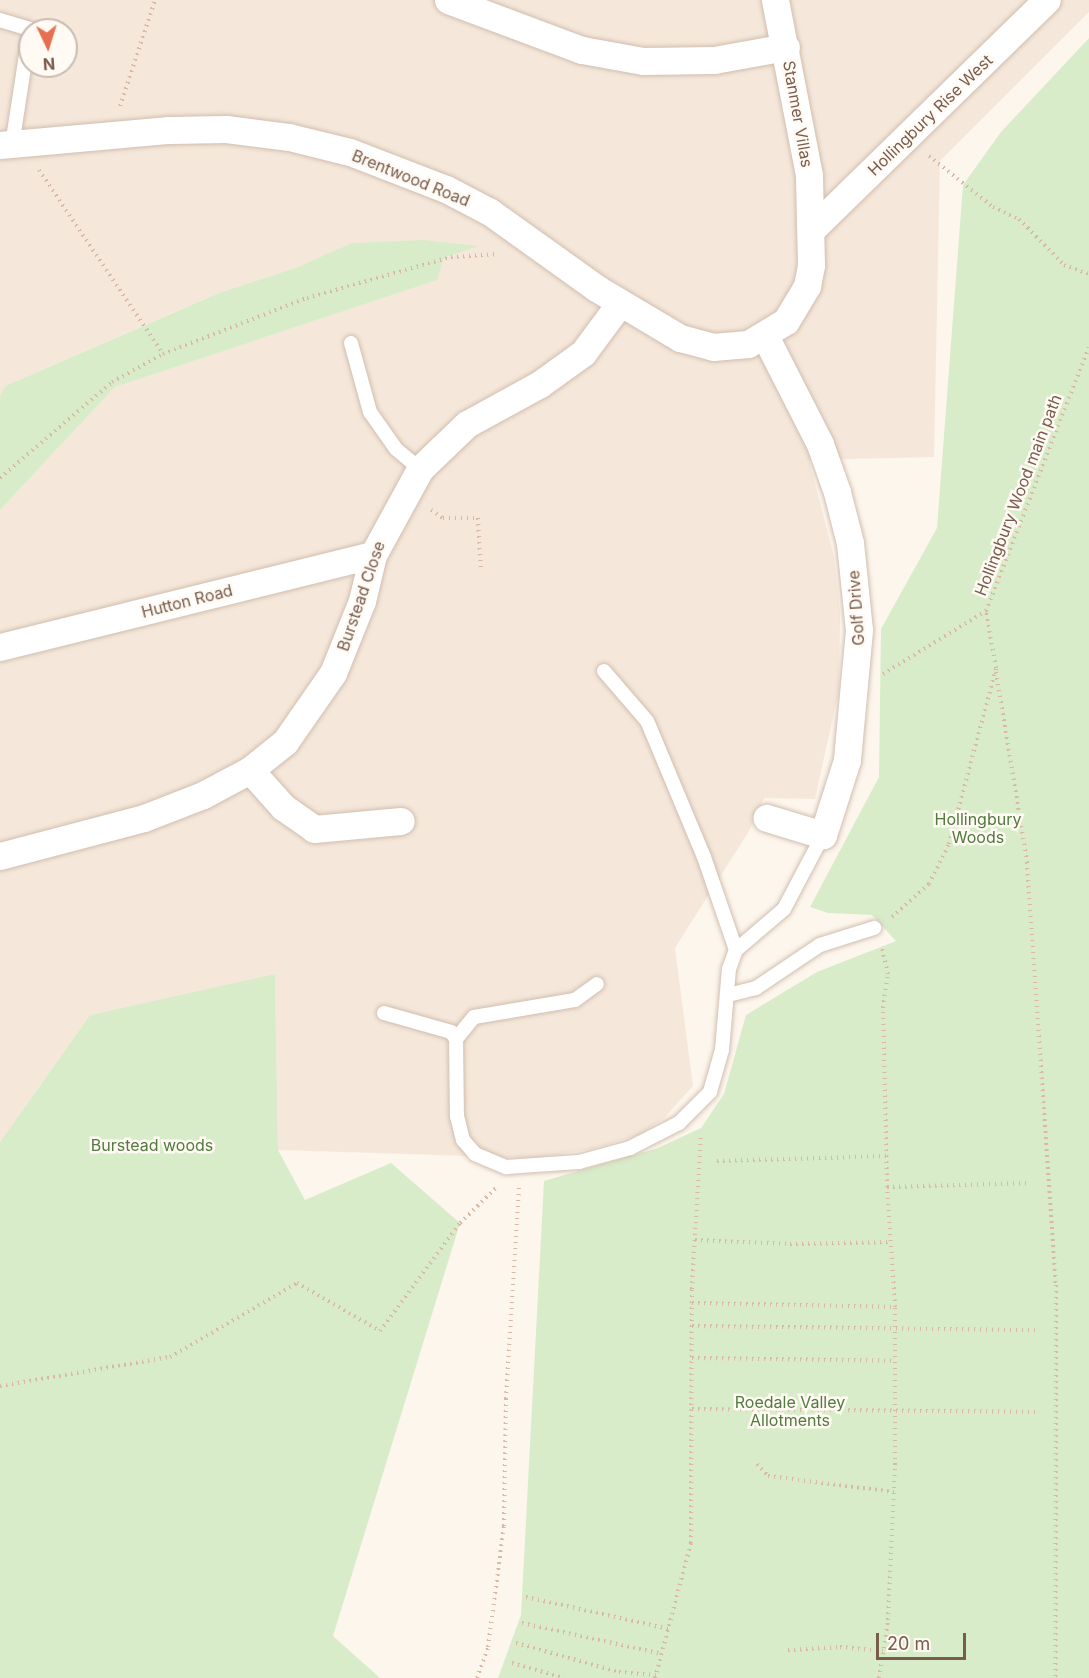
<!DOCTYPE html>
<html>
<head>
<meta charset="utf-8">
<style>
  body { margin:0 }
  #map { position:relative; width:1089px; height:1678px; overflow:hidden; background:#fdf6ec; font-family:Inter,sans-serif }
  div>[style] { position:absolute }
  .residential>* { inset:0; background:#f5e8da }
  .green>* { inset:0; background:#d8ecc9 }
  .path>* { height:4px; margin-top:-2px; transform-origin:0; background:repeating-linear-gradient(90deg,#d9b8a5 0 1.5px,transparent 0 6px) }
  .roads { filter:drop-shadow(0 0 2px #d1beb0) drop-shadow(0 0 2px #d1beb0) }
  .lane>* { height:14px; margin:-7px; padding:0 7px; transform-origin:7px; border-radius:7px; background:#fff }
  .street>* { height:27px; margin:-13.5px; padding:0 13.5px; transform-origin:13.5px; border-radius:13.5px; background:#fff }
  span { translate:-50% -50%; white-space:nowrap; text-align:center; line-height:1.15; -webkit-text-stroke:5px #fffaf3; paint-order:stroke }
  .street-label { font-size:16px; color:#7a5c4d }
  .park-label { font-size:16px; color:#537a41 }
  .north { position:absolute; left:18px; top:18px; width:60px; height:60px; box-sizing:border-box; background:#fffaf3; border:2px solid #cabbb1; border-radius:50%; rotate:176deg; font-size:16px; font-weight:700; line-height:24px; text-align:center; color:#7a5c4d }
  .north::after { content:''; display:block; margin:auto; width:21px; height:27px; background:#e76f51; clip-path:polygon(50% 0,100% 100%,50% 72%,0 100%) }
  .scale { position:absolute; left:876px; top:1633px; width:90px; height:27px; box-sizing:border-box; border:3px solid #7a5c4d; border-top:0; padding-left:8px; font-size:18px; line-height:21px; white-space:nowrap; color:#7a5c4d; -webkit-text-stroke:4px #fffaf3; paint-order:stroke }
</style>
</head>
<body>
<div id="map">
  <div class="residential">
    <i style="clip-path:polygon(evenodd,0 0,1089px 0,1089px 12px,940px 161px,934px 457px,809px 460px,834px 557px,840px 614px,839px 690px,815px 799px,764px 798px,749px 831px,675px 948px,693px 1086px,663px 1119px,639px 1135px,591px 1149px,534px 1158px,278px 1150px,275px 975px,90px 1015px,0 1142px,0 510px,115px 387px,436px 280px,444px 258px,476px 246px,298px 267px,219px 293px,147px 324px,5px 386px,0 396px,0 0,30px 30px,66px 30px,66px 66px,30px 66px,30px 30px)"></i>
  </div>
  <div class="green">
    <i style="clip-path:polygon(1089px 38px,1089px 1678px,498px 1678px,521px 1615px,544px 1181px,658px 1148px,701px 1128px,724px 1094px,746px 1015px,817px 972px,896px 941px,872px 915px,828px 913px,810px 907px,879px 777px,881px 629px,937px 528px,963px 185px,1001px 132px)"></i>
    <i style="clip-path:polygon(423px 240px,478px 246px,444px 258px,437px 280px,115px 387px,0 510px,0 396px,5px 386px,219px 293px,298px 267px,352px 243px)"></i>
    <i style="clip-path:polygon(275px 974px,278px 1150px,305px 1200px,391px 1163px,460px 1223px,333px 1636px,380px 1678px,0 1678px,0 1142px,90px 1015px)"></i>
  </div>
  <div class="path">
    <i style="left:120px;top:106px;width:112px;rotate:-71.7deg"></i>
    <i style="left:929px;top:156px;width:82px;rotate:38.6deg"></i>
    <i style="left:993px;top:207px;width:29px;rotate:25deg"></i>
    <i style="left:1019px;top:219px;width:64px;rotate:45.6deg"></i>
    <i style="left:1064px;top:265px;width:27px;rotate:20deg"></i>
    <i style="left:39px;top:170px;width:222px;rotate:56deg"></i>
    <i style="left:0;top:478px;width:148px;rotate:-40.6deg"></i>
    <i style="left:112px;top:382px;width:58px;rotate:-28.8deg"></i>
    <i style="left:163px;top:354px;width:155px;rotate:-21.3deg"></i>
    <i style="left:307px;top:298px;width:150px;rotate:-15.9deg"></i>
    <i style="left:451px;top:257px;width:47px;rotate:-3.7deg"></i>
    <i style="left:431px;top:510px;width:14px;rotate:34deg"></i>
    <i style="left:443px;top:518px;width:35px"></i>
    <i style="left:478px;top:518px;width:51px;rotate:86.6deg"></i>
    <i style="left:996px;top:672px;width:193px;rotate:80.7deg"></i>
    <i style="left:1027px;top:862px;width:424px;rotate:86.1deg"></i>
    <i style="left:1056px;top:1285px;width:393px;rotate:90.1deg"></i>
    <i style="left:883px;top:674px;width:121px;rotate:-31.5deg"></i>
    <i style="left:986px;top:611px;width:283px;rotate:-68.7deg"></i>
    <i style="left:892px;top:917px;width:50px;rotate:-41.7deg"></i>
    <i style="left:929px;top:884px;width:45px;rotate:-63.4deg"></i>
    <i style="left:949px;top:844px;width:182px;rotate:-75deg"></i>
    <i style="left:996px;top:668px;width:58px;rotate:-100deg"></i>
    <i style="left:717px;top:1161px;width:169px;rotate:-1.7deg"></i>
    <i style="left:887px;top:1187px;width:143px;rotate:-1.6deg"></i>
    <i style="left:695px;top:1240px;width:95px;rotate:2.4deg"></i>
    <i style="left:790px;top:1244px;width:100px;rotate:-1.1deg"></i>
    <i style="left:692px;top:1303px;width:203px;rotate:1.1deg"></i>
    <i style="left:692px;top:1326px;width:346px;rotate:0.7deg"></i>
    <i style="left:692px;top:1358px;width:203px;rotate:0.8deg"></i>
    <i style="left:0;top:1386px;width:172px;rotate:-9.7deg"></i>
    <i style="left:170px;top:1357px;width:147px;rotate:-30.2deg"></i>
    <i style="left:297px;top:1283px;width:96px;rotate:30deg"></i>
    <i style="left:380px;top:1331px;width:134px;rotate:-53.5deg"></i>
    <i style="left:460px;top:1223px;width:53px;rotate:-44.2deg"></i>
    <i style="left:692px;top:1409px;width:345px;rotate:0.5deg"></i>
    <i style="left:757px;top:1464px;width:16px;rotate:47deg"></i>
    <i style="left:768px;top:1476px;width:127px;rotate:7.2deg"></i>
    <i style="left:526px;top:1597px;width:147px;rotate:12.6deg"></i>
    <i style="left:522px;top:1623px;width:144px;rotate:12.4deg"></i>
    <i style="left:516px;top:1643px;width:107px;rotate:15.7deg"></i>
    <i style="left:619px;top:1672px;width:37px;rotate:5deg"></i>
    <i style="left:788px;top:1650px;width:52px;rotate:-3.3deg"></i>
    <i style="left:840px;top:1647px;width:43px;rotate:5.3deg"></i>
    <i style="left:512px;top:1663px;width:54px;rotate:16.1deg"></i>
    <i style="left:477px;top:1678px;width:33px;rotate:-70deg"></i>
    <i style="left:488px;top:1647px;width:122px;rotate:-82.5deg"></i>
    <i style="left:504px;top:1526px;width:127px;rotate:-89.1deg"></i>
    <i style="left:506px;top:1399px;width:212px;rotate:-86.5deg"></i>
    <i style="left:655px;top:1678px;width:140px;rotate:-75.1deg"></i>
    <i style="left:691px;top:1543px;width:254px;rotate:-89.8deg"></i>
    <i style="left:692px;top:1289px;width:156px;rotate:-86.7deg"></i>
    <i style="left:879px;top:1678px;width:59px;rotate:-81.2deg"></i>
    <i style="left:888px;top:1620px;width:155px;rotate:-87.4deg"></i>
    <i style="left:895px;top:1465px;width:158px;rotate:-90deg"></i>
    <i style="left:895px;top:1307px;width:120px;rotate:-93.8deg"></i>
    <i style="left:887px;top:1187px;width:179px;rotate:-91.3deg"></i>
    <i style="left:883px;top:1008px;width:34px;rotate:-82deg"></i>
    <i style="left:888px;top:974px;width:28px;rotate:-103deg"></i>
  </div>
  <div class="roads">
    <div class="lane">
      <i style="left:0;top:20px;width:31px;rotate:17deg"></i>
      <i style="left:30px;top:29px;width:117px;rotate:98.8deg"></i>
      <i style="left:351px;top:343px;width:72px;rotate:74.6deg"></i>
      <i style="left:370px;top:412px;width:45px;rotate:54.9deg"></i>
      <i style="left:396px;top:449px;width:31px;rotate:40deg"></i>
      <i style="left:736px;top:950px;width:63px;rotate:-40.5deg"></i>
      <i style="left:784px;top:909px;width:84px;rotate:-62.2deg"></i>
      <i style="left:728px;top:995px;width:29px;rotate:-14deg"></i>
      <i style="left:756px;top:988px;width:77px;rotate:-33.9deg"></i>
      <i style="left:820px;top:945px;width:57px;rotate:-17.5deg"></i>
      <i style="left:384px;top:1013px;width:70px;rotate:15.8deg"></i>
      <i style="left:451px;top:1032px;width:9px;rotate:54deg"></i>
      <i style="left:456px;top:1039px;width:77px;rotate:89.3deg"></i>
      <i style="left:457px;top:1116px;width:25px;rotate:76deg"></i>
      <i style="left:463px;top:1140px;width:18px;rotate:49deg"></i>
      <i style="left:475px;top:1154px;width:34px;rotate:23deg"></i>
      <i style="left:506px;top:1167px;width:73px;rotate:-3.9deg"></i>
      <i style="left:579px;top:1162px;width:53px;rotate:-15.4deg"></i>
      <i style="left:630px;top:1148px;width:55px;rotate:-27deg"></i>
      <i style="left:679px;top:1123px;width:44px;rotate:-45deg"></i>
      <i style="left:710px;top:1092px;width:44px;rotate:-74.1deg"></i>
      <i style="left:722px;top:1050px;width:81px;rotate:-85.1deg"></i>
      <i style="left:729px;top:969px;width:20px;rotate:-70deg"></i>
      <i style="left:736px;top:950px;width:98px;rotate:-109deg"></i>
      <i style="left:704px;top:857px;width:147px;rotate:-112.7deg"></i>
      <i style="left:647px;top:721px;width:66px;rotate:-130.7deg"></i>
      <i style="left:456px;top:1039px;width:28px;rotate:-51deg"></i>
      <i style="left:474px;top:1017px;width:102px;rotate:-9.6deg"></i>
      <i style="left:575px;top:1000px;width:27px;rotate:-36deg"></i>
    </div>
    <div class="street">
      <i style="left:448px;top:0;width:143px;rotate:20.5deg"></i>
      <i style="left:582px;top:50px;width:62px;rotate:10.2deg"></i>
      <i style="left:643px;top:61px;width:71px;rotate:-0.8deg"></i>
      <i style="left:714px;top:60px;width:73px;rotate:-10.2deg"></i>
      <i style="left:0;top:145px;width:170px;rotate:-5.1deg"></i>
      <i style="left:169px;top:130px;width:57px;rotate:-1deg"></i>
      <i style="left:226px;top:129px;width:64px;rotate:7.2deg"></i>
      <i style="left:289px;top:137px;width:63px;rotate:13.8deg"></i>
      <i style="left:350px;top:152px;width:103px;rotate:21.1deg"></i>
      <i style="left:446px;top:189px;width:50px;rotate:27.6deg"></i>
      <i style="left:490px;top:212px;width:130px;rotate:35.6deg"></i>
      <i style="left:596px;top:288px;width:98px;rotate:30.8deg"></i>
      <i style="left:680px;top:338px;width:34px;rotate:15deg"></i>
      <i style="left:713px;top:347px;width:35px;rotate:-5deg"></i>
      <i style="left:748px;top:344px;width:44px;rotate:-31.2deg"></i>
      <i style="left:786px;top:321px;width:41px;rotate:-59deg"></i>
      <i style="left:807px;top:286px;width:21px;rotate:-79deg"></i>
      <i style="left:811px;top:265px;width:90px;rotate:-91.3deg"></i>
      <i style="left:809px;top:175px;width:178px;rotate:-101deg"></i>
      <i style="left:812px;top:229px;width:328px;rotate:-44.3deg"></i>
      <i style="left:765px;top:336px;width:121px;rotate:63deg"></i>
      <i style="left:820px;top:444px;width:51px;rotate:70.5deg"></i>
      <i style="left:837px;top:492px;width:53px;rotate:75.7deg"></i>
      <i style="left:850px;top:543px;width:87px;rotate:84.1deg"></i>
      <i style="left:859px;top:630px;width:131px;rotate:95.3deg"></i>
      <i style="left:847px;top:760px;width:79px;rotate:107.7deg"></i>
      <i style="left:823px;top:835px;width:59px;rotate:-163.1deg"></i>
      <i style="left:0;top:647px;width:384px;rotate:-13.9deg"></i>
      <i style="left:250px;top:770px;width:50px;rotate:48.3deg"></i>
      <i style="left:283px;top:807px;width:38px;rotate:35deg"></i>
      <i style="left:314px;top:829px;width:87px;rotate:-5.3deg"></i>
      <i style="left:0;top:856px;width:149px;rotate:-14.8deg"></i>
      <i style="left:144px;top:818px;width:63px;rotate:-21.3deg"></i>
      <i style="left:203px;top:795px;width:53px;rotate:-28deg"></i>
      <i style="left:250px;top:770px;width:45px;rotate:-38.7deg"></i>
      <i style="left:285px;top:742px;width:84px;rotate:-55.2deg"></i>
      <i style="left:333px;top:673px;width:78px;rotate:-68.1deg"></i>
      <i style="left:362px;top:601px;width:47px;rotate:-76.6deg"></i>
      <i style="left:373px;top:555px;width:98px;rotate:-61.3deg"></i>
      <i style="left:420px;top:469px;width:65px;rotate:-43.8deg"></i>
      <i style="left:467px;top:424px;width:83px;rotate:-28.7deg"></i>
      <i style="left:540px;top:384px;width:53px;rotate:-35.8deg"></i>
      <i style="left:583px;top:353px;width:62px;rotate:-53.5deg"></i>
    </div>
  </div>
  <div class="street-label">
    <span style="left:798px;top:114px;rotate:80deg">Stanmer Villas</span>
    <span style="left:930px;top:115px;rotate:-44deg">Hollingbury Rise West</span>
    <span style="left:411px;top:178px;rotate:22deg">Brentwood Road</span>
    <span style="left:1018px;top:495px;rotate:-69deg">Hollingbury Wood main path</span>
    <span style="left:361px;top:596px;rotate:-71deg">Burstead Close</span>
    <span style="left:187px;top:601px;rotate:-14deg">Hutton Road</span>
    <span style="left:856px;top:608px;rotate:-94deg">Golf Drive</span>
  </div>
  <div class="park-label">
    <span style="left:978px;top:828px">Hollingbury<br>Woods</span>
    <span style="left:152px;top:1145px">Burstead woods</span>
    <span style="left:790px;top:1411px">Roedale Valley<br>Allotments</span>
  </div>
  <div class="north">N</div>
  <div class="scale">20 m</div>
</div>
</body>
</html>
